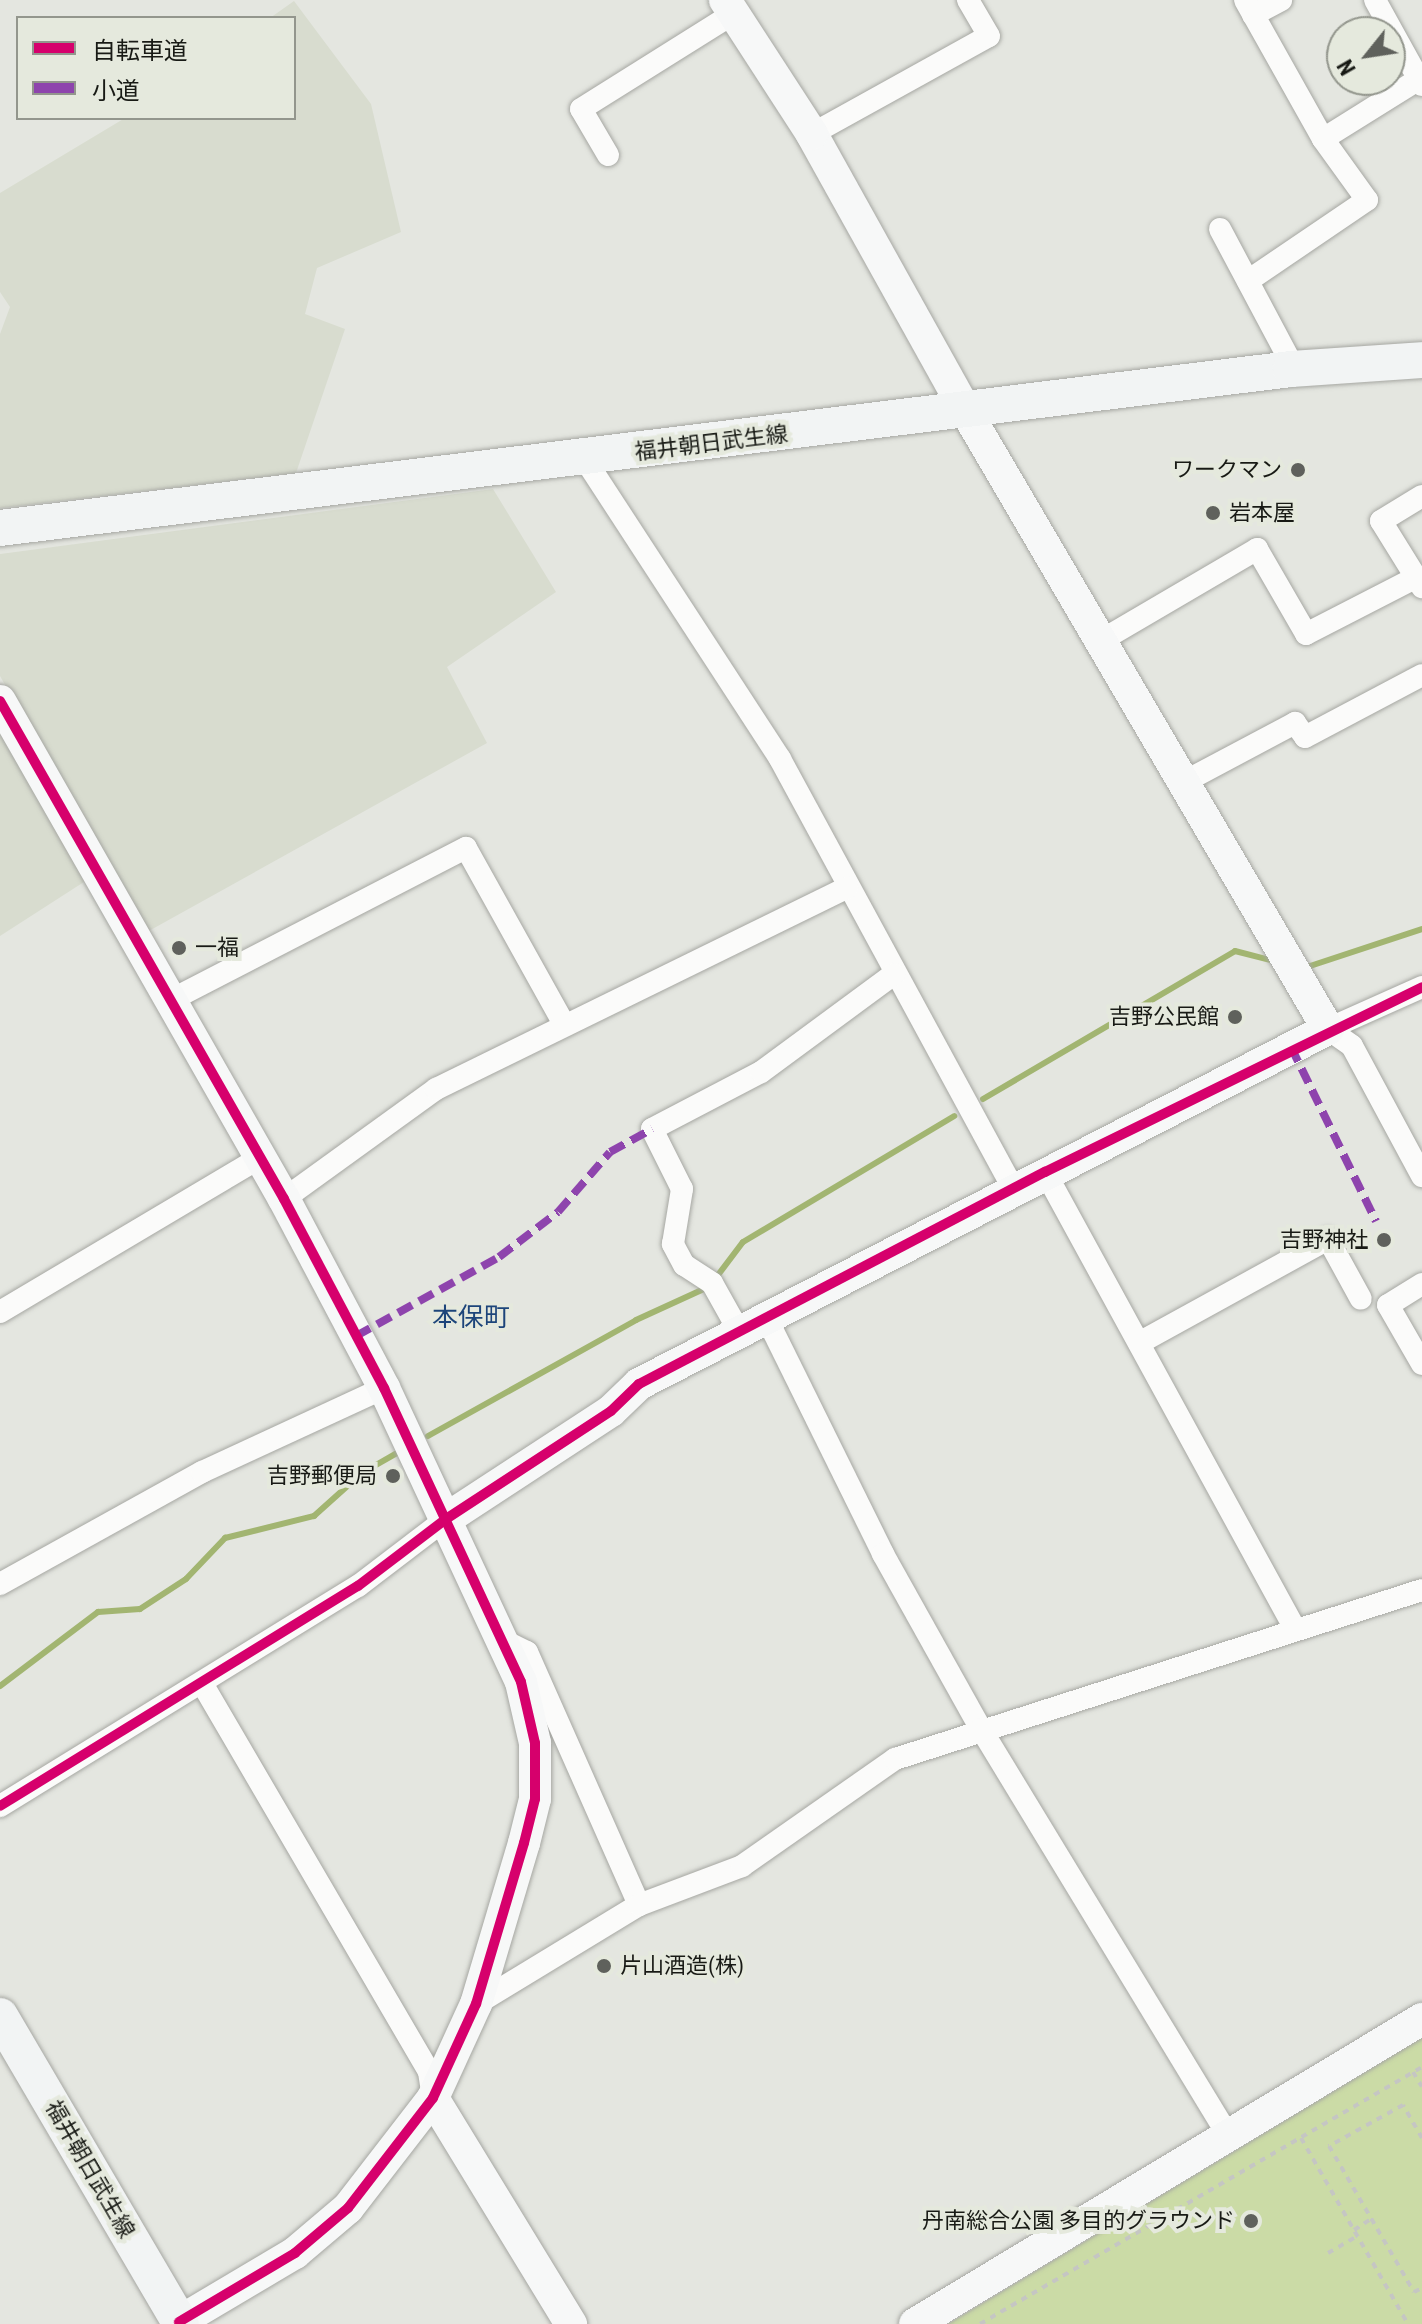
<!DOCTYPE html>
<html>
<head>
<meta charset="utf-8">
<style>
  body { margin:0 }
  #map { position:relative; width:1422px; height:2324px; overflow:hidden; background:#e4e6e0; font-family:"Roboto Condensed","Noto Sans JP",sans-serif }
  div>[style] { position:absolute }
  .built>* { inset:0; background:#d8dccf }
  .green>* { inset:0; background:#cbdba6 }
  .stream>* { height:6px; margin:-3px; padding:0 3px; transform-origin:3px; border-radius:3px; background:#a2b571 }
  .path>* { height:4px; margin-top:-2px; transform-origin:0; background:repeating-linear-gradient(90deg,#c5c6c3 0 6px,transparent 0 12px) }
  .roads { filter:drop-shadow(0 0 2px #a6a7a2) drop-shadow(0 0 2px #a6a7a2) }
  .street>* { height:22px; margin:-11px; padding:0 11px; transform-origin:11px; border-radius:11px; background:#fbfbfa }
  .secondary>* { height:32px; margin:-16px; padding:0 16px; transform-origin:16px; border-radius:16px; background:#f7f8f8 }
  .primary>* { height:36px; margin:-18px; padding:0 18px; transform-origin:18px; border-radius:18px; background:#f2f4f4 }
  .quiet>* { height:8px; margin-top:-4px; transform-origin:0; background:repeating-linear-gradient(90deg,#8e44ad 0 16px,transparent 0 24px) }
  .cycleway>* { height:10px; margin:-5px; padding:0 5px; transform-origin:5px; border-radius:5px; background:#d6006c }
  .dots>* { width:22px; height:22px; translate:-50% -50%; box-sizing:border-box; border:4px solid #e5e9dd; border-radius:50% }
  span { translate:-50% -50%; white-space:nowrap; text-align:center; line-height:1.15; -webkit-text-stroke:8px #e5e9dd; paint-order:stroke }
  .street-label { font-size:22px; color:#181a15 }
  .poi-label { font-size:22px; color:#181a15 }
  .right { translate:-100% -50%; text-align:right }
  .left { translate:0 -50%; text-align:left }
  .quarter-label { font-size:26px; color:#1d457a }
  .legend { position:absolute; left:16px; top:16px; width:280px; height:104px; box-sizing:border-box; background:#e5e9dd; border:2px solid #93968d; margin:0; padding:10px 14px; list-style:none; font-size:24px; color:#181a15 }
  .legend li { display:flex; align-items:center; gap:16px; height:40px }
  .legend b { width:40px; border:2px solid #93968d }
  .north { position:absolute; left:1326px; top:16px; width:80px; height:80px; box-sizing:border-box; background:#e5e9dd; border:2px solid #93968d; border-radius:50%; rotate:240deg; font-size:22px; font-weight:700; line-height:32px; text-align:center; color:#181a15 }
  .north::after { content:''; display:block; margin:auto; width:28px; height:36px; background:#5f615c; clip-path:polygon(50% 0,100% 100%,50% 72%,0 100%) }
</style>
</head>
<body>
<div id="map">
  <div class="built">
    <i style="clip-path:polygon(294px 1px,371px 104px,401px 232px,317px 268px,305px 314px,345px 329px,296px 473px,0 508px,0 334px,10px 307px,0 292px,0 193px,125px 118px,294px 118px,294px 18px,270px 18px)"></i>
    <i style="clip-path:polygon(493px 489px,556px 592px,447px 667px,487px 743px,147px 932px,0 676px,0 554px)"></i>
    <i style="clip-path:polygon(0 733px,87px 880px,0 936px)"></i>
  </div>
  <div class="green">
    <i style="clip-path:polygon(1422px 2038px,1422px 2324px,948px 2324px)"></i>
  </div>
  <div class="stream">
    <i style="left:1304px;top:968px;width:124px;rotate:-18.3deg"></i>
    <i style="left:983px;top:1099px;width:292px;rotate:-30.4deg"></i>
    <i style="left:1235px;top:951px;width:40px;rotate:14.4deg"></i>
    <i style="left:718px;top:1275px;width:41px;rotate:-52.9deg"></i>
    <i style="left:743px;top:1242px;width:246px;rotate:-30.8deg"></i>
    <i style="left:428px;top:1436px;width:238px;rotate:-29.1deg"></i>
    <i style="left:636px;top:1320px;width:77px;rotate:-24.6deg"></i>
    <i style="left:0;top:1686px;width:123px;rotate:-37.1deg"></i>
    <i style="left:98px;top:1612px;width:42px;rotate:-4.1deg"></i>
    <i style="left:140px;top:1609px;width:55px;rotate:-33.1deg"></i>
    <i style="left:186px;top:1579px;width:57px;rotate:-46.4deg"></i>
    <i style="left:225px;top:1538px;width:92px;rotate:-13.9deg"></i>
    <i style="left:314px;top:1516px;width:64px;rotate:-41.9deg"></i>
    <i style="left:362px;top:1473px;width:40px;rotate:-29.7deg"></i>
  </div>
  <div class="path">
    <i style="left:1413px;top:2072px;width:17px;rotate:59deg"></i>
    <i style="left:1301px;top:2138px;width:215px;rotate:60.1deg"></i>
    <i style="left:1422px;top:2138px;width:38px;rotate:-120deg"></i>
    <i style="left:1403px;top:2105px;width:85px;rotate:151deg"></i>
    <i style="left:1329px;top:2146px;width:169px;rotate:59.8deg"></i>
    <i style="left:1414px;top:2292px;width:9px;rotate:-27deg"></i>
    <i style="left:1354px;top:2230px;width:20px;rotate:-33deg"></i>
    <i style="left:1328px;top:2253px;width:34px;rotate:-30deg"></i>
    <i style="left:980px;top:2324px;width:511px;rotate:-30.18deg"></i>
  </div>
  <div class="roads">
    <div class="street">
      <i style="left:1245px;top:0;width:159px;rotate:60.7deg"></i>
      <i style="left:1323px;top:139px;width:75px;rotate:54.2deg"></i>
      <i style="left:1367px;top:200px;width:144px;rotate:145.8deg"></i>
      <i style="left:1375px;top:0;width:97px;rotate:61.1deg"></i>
      <i style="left:1253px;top:15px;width:32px;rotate:-28deg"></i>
      <i style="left:812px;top:134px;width:202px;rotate:-29deg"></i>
      <i style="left:989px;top:36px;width:42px;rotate:-120.3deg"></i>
      <i style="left:1323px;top:139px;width:113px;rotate:-32deg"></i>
      <i style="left:608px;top:155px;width:53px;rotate:-120.4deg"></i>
      <i style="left:581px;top:109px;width:181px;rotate:-32.1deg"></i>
      <i style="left:1220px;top:229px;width:157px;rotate:62deg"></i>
      <i style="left:584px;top:458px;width:359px;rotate:56.9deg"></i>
      <i style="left:780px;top:759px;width:490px;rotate:61.5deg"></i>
      <i style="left:1422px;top:496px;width:48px;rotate:148.6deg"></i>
      <i style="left:1381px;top:521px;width:78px;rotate:58.2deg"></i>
      <i style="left:1102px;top:640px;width:180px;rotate:-30.4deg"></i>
      <i style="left:1257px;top:549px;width:98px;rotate:60deg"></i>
      <i style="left:1306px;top:634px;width:123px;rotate:-27.2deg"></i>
      <i style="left:1184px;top:782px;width:126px;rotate:-28deg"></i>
      <i style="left:1295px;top:723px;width:17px;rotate:54deg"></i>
      <i style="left:1305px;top:737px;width:132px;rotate:-27.9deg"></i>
      <i style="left:171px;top:1000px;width:332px;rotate:-27.3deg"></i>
      <i style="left:466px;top:848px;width:201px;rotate:60.9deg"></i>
      <i style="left:1328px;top:1029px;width:29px;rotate:35deg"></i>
      <i style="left:1352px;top:1046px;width:148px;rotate:61.7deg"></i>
      <i style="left:1328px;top:1029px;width:103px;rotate:-24.1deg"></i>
      <i style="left:1045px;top:1172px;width:521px;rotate:61.32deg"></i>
      <i style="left:284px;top:1199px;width:188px;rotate:-35.9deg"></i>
      <i style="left:436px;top:1089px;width:458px;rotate:-26.1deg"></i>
      <i style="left:1422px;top:1284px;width:40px;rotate:148deg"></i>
      <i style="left:1388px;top:1305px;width:68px;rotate:60deg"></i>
      <i style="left:0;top:1312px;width:304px;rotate:-30.7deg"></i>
      <i style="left:767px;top:1319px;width:262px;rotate:63.7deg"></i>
      <i style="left:883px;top:1554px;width:201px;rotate:60.8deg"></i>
      <i style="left:981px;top:1729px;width:475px;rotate:58.7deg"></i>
      <i style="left:740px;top:1333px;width:57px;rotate:-119.2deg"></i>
      <i style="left:712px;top:1283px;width:33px;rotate:-147deg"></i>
      <i style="left:684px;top:1265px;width:24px;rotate:-118deg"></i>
      <i style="left:673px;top:1244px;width:56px;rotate:-80.7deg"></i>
      <i style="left:682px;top:1189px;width:67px;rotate:-116.6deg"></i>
      <i style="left:652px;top:1129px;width:123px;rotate:-27.6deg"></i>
      <i style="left:761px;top:1072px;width:165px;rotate:-36.4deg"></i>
      <i style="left:1139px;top:1343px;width:216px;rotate:-28.8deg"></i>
      <i style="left:1328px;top:1239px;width:68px;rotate:61.2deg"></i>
      <i style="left:0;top:1584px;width:231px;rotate:-29deg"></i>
      <i style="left:202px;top:1472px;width:200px;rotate:-24.8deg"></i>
      <i style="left:500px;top:1639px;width:30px;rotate:26deg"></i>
      <i style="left:527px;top:1652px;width:277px;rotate:66.1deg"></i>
      <i style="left:203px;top:1685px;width:448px;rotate:59.7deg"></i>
      <i style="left:429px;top:2072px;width:26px;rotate:81deg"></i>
      <i style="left:0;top:1806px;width:420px;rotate:-31.6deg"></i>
      <i style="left:358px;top:1586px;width:111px;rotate:-37.3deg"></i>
      <i style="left:476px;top:2004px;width:191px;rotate:-31.3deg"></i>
      <i style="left:639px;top:1905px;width:110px;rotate:-20.7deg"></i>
      <i style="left:742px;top:1866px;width:187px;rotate:-35deg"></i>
      <i style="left:895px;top:1759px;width:553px;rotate:-17.78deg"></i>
    </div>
    <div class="secondary">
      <i style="left:0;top:701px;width:573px;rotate:60.3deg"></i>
      <i style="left:284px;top:1199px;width:214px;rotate:62.1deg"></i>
      <i style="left:384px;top:1388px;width:324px;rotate:65deg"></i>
      <i style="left:521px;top:1682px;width:63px;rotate:77.1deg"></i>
      <i style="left:535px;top:1743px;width:56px;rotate:90deg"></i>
      <i style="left:535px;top:1799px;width:45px;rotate:104deg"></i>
      <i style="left:524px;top:1843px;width:168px;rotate:106.6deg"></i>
      <i style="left:476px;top:2004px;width:103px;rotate:114.6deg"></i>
      <i style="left:433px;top:2098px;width:139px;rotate:127.7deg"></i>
      <i style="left:348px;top:2208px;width:70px;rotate:139.7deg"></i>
      <i style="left:295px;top:2253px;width:135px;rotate:149.3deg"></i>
      <i style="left:446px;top:1519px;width:197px;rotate:-33.2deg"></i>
      <i style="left:611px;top:1411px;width:39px;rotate:-44deg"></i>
      <i style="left:639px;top:1384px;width:775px;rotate:-27.26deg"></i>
      <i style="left:1328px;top:1029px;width:714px;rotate:-120.37deg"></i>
      <i style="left:967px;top:413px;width:319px;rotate:-119.1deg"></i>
      <i style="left:812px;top:134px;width:160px;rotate:-123deg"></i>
      <i style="left:433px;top:2098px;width:265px;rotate:58.6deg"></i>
      <i style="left:915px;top:2324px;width:592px;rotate:-31.03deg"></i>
    </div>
    <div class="primary">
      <i style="left:0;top:528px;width:1301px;rotate:-7.02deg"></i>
      <i style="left:1291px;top:369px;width:131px;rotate:-3.9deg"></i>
      <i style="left:0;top:2016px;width:357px;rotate:59.6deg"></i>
    </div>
  </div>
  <div class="quiet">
    <i style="left:1291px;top:1047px;width:194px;rotate:64deg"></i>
    <i style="left:356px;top:1336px;width:163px;rotate:-28.9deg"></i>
    <i style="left:499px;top:1257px;width:74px;rotate:-37.3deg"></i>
    <i style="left:558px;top:1212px;width:79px;rotate:-49.1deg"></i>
    <i style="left:610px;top:1152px;width:48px;rotate:-28.7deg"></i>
  </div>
  <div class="cycleway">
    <i style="left:0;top:701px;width:573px;rotate:60.3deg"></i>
    <i style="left:284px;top:1199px;width:214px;rotate:62.1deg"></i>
    <i style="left:384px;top:1388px;width:324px;rotate:65deg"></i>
    <i style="left:521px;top:1682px;width:63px;rotate:77.1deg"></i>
    <i style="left:535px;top:1743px;width:56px;rotate:90deg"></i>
    <i style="left:535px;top:1799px;width:45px;rotate:104deg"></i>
    <i style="left:524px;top:1843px;width:168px;rotate:106.6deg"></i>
    <i style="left:476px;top:2004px;width:103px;rotate:114.6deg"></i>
    <i style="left:433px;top:2098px;width:139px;rotate:127.7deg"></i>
    <i style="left:348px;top:2208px;width:70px;rotate:139.7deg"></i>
    <i style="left:295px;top:2253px;width:135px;rotate:149.3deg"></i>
    <i style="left:0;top:1806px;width:420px;rotate:-31.6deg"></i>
    <i style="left:358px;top:1586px;width:111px;rotate:-37.3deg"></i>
    <i style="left:446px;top:1519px;width:197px;rotate:-33.2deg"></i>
    <i style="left:611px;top:1411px;width:39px;rotate:-44deg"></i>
    <i style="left:639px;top:1384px;width:458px;rotate:-27.6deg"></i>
    <i style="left:1045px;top:1172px;width:420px;rotate:-26.1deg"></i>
  </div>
  <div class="dots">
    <i style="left:1298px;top:470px;background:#5f615c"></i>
    <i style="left:1213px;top:513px;background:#5f615c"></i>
    <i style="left:179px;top:948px;background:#5f615c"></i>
    <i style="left:1235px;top:1017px;background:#5f615c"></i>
    <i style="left:1384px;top:1240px;background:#5f615c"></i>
    <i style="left:393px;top:1476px;background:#5f615c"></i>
    <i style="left:604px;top:1966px;background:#5f615c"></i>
    <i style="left:1251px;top:2221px;background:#5f615c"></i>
  </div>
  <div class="street-label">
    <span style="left:711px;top:443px;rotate:-7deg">福井朝日武生線</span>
    <span style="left:90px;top:2169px;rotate:60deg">福井朝日武生線</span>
  </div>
  <div class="poi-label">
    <span class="right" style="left:1282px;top:470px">ワークマン</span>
    <span class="left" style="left:1229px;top:513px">岩本屋</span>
    <span class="left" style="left:195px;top:948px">一福</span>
    <span class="right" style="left:1219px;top:1017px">吉野公民館</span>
    <span class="right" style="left:1368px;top:1240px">吉野神社</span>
    <span class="right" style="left:377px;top:1476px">吉野郵便局</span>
    <span class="left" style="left:620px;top:1966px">片山酒造(株)</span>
    <span class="right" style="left:1235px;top:2221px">丹南総合公園 多目的グラウンド</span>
  </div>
  <div class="quarter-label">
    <span style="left:471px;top:1318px">本保町</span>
  </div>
  <ul class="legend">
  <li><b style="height:10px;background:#d6006c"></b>自転車道</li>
  <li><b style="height:10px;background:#8e44ad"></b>小道</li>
  </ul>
  <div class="north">N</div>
</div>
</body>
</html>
